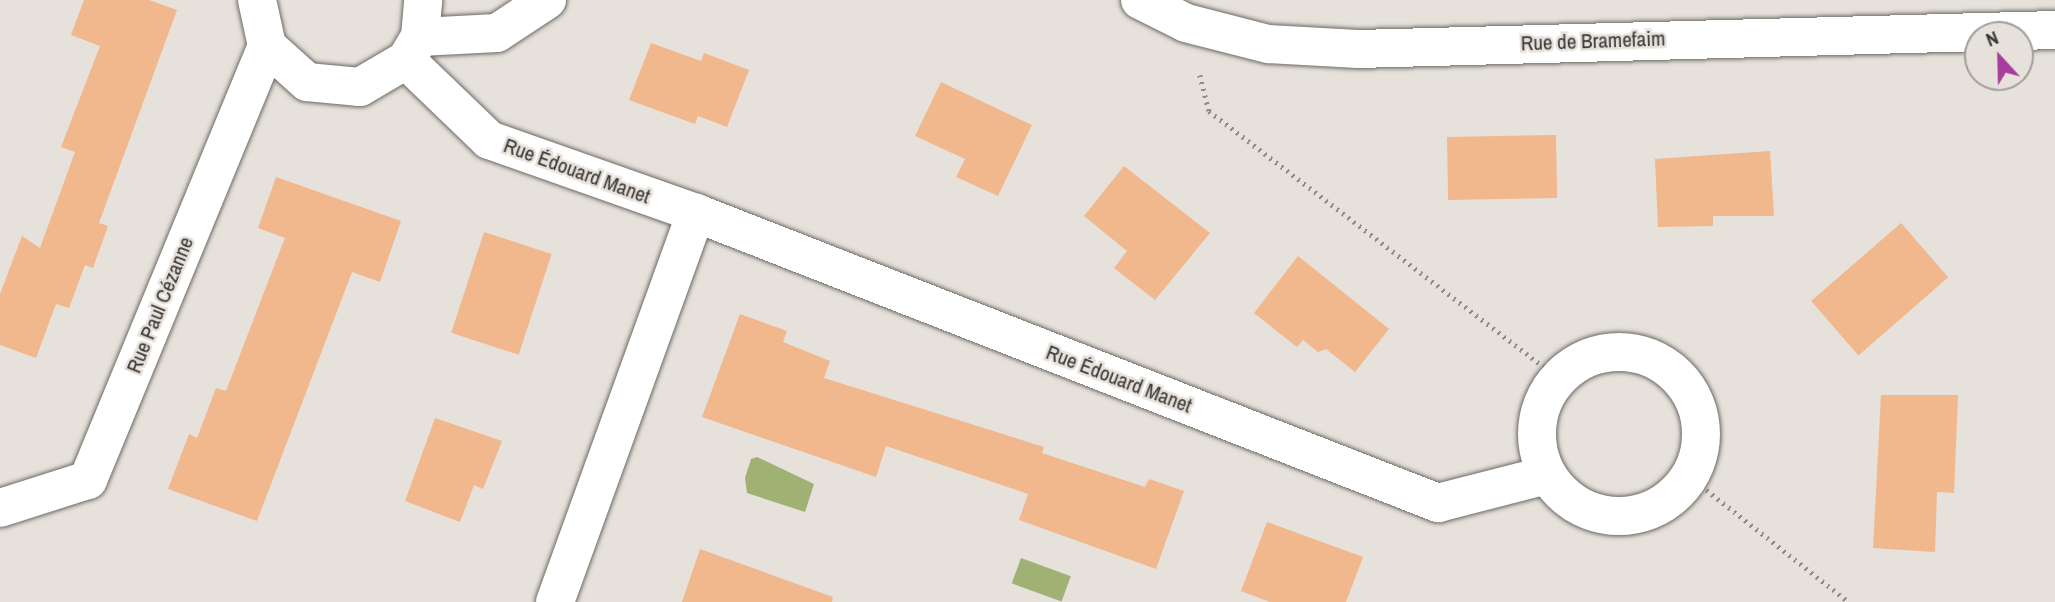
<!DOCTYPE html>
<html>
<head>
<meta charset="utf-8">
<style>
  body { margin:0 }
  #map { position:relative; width:2055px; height:602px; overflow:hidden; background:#e6e1db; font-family:"Archivo Narrow",sans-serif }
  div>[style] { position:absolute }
  .water>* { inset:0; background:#9fb273; transform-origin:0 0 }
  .building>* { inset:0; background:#f1b78d; transform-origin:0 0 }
  .path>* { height:4.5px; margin-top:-2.25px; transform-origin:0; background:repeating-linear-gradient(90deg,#908c88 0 2px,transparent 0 7px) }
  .roads { filter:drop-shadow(0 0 2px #6d6a64) drop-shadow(0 0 2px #6d6a64) }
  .minor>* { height:38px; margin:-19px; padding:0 19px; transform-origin:19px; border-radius:19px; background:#fff }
  .minor>.ring { margin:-19px; padding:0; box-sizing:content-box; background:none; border:38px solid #fff; border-radius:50% }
  span { translate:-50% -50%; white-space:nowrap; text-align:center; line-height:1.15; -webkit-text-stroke:5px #e6e1db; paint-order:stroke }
  .street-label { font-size:21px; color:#393735 }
  .north { position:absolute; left:1964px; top:21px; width:70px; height:70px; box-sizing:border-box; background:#e6e1db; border:2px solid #a19d99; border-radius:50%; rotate:338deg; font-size:19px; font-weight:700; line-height:28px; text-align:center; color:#393735 }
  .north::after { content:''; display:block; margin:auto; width:24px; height:32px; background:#a73d9e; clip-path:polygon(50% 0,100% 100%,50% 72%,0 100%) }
</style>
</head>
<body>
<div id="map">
  <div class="water">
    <i style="clip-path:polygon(757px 457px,814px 484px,805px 512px,747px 493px,745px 478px,751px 459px)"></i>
    <i style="left:1021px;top:558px;width:53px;height:27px;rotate:20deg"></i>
  </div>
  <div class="building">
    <i style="clip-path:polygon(84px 0,149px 0,177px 10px,99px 223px,108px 226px,93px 268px,85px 265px,69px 308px,56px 304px,36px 358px,0 345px,0 294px,22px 236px,40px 248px,75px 152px,61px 147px,100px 46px,71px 35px)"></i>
    <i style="clip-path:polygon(651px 43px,701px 61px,704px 53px,749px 70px,727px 127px,698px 116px,695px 124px,629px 100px)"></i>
    <i style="clip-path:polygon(941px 82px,1032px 125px,998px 196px,956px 177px,965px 159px,915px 136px)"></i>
    <i style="left:1556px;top:135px;width:63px;height:109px;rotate:89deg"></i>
    <i style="clip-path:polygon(1770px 151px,1774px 216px,1713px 216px,1713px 226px,1658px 227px,1655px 159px)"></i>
    <i style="clip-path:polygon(1124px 166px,1210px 233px,1155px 300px,1114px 268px,1127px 251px,1084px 216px)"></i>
    <i style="clip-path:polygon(276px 177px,401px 221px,380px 282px,352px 272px,257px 521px,168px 489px,189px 434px,197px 438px,216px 388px,226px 391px,281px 248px,285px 238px,258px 228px)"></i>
    <i style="left:1901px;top:223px;width:72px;height:119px;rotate:49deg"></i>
    <i style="left:484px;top:232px;width:71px;height:106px;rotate:18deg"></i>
    <i style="clip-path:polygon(1298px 256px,1389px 329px,1355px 372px,1326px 349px,1318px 352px,1303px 340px,1297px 347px,1254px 313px)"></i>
    <i style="clip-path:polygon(740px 314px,787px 331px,783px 342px,830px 361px,824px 378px,1044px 447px,1042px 453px,1145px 487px,1149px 479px,1184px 491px,1156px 569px,1019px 520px,1028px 494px,886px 446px,876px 477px,702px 417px)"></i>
    <i style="clip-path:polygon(1881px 395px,1958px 395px,1954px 493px,1937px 492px,1935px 552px,1873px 548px)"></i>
    <i style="clip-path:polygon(435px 418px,502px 441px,483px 489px,474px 485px,460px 522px,405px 501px)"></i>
    <i style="clip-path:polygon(1267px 522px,1363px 557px,1346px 602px,1270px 602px,1241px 591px)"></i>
    <i style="clip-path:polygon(700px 549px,833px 597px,832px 602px,682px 602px)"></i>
  </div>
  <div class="path">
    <i style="left:1200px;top:75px;width:37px;rotate:76deg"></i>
    <i style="left:1209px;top:111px;width:439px;rotate:37.4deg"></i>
    <i style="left:1690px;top:477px;width:202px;rotate:38.2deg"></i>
  </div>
  <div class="roads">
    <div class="minor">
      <i style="left:257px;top:0;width:47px;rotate:77.7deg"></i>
      <i style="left:267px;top:46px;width:54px;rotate:42deg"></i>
      <i style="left:307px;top:82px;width:53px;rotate:5.4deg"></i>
      <i style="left:360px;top:87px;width:53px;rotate:-30.4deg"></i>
      <i style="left:406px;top:60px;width:27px;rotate:-59deg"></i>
      <i style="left:420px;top:37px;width:37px;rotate:-85deg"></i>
      <i style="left:1140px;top:0;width:51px;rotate:26.6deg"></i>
      <i style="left:1186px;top:23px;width:85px;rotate:14.4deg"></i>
      <i style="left:1268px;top:44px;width:90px;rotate:3.2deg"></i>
      <i style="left:1358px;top:49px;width:697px;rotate:-1.56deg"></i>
      <i style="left:420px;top:37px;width:77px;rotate:-3deg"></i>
      <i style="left:497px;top:33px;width:60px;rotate:-33.4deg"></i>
      <i style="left:406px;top:60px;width:115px;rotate:43.9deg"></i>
      <i style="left:489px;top:140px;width:219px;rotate:19.4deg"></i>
      <i style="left:696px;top:213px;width:797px;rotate:21.35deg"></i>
      <i style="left:1438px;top:503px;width:113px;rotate:-14.4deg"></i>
      <i class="ring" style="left:1537px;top:352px;width:126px;height:126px"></i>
      <i style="left:0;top:508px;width:92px;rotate:-17.7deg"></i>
      <i style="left:88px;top:480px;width:469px;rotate:-67.6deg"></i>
      <i style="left:555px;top:602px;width:414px;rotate:-70.1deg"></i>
    </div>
  </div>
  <div class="street-label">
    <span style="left:1593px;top:41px;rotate:-2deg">Rue de Bramefaim</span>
    <span style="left:577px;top:171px;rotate:20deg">Rue Édouard Manet</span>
    <span style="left:160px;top:305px;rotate:-68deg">Rue Paul Cézanne</span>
    <span style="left:1119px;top:379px;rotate:21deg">Rue Édouard Manet</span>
  </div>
  <div class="north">N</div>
</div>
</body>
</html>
